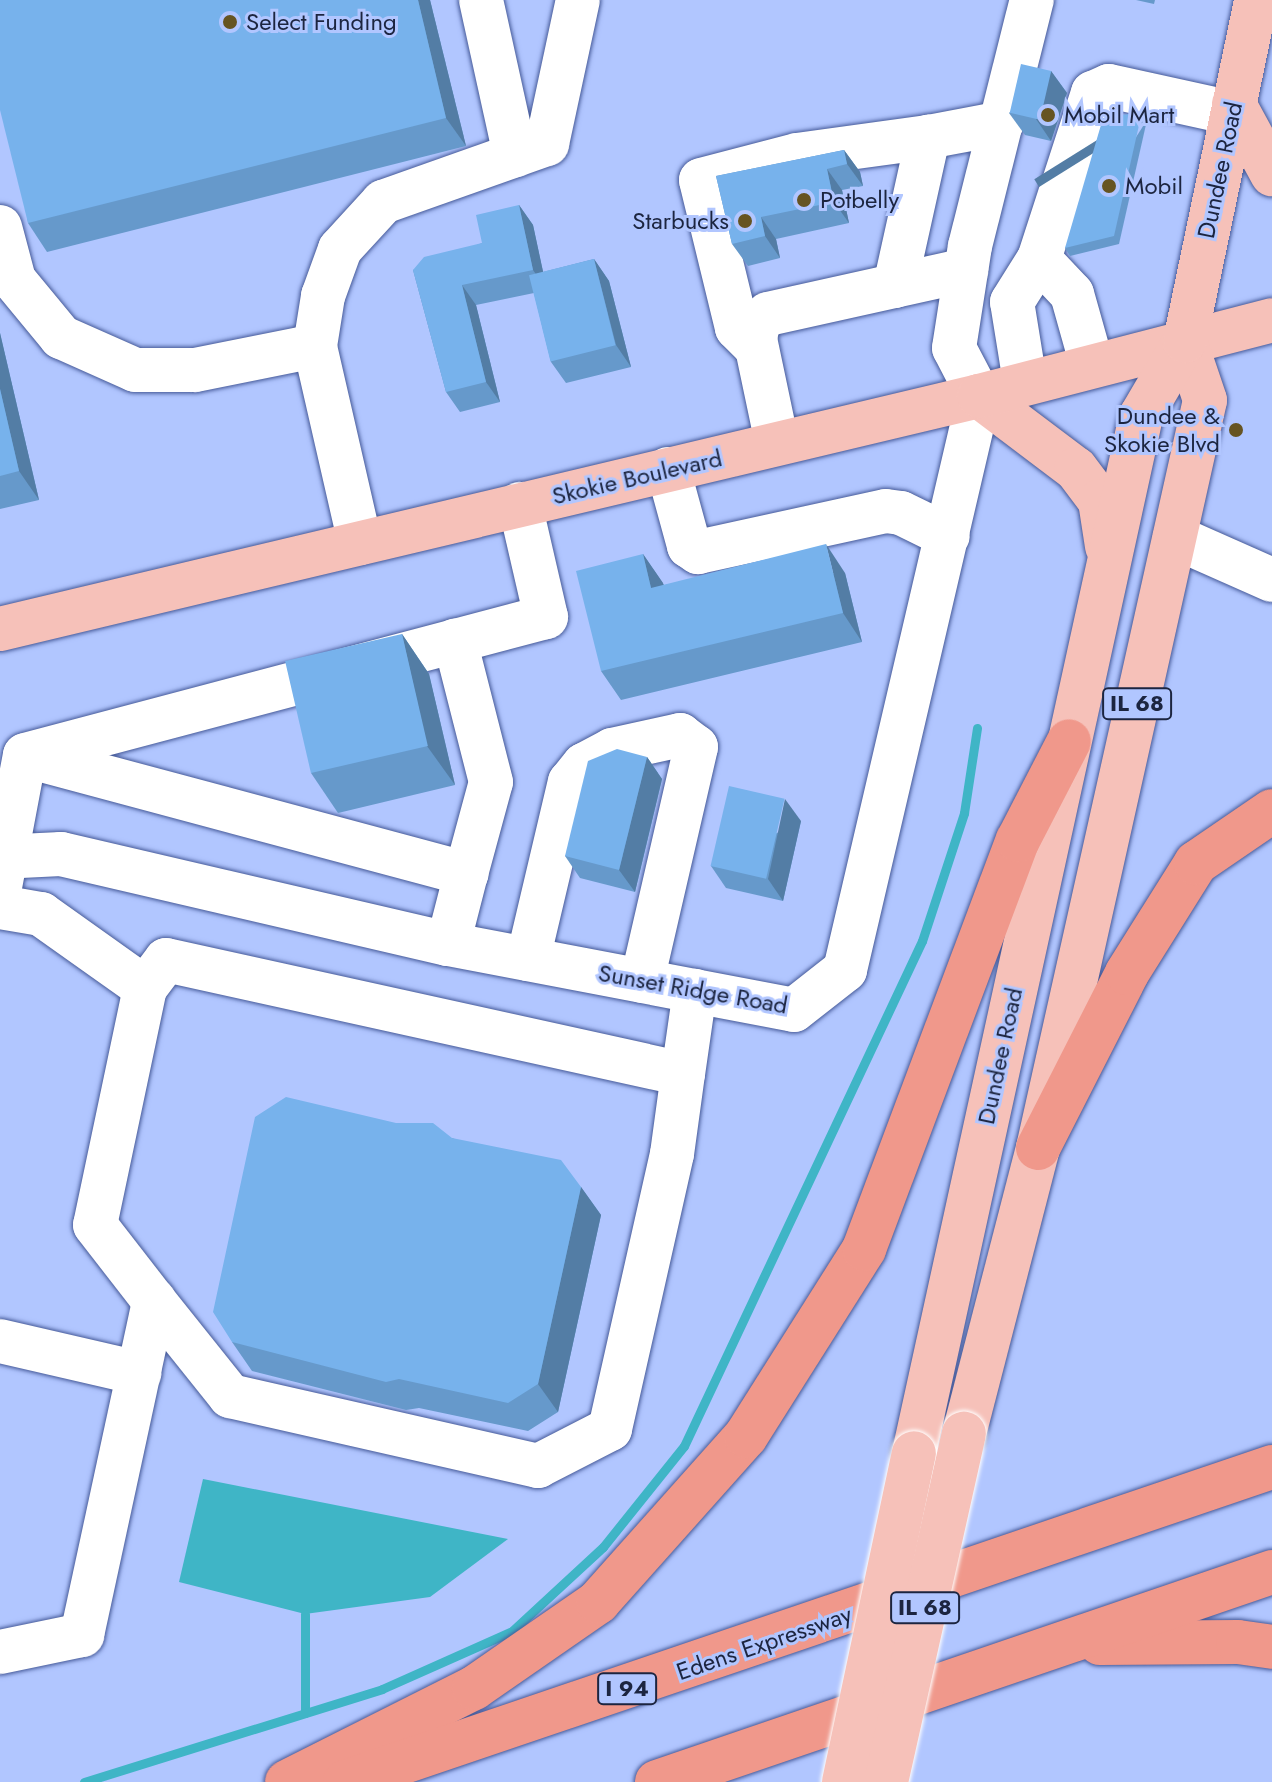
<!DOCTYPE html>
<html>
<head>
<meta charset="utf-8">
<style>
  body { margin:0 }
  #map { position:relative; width:1272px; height:1782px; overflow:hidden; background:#b1c6ff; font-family:Jost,sans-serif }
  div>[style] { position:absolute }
  .water>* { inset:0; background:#3fb5c6 }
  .stream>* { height:9px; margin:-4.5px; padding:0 4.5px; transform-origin:4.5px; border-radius:4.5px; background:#3fb5c6 }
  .roads { filter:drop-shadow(0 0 2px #465a99) drop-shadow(0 0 2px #465a99) }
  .minor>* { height:44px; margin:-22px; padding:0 22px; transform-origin:22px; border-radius:22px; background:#fff }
  .major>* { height:44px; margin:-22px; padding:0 22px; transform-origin:22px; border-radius:22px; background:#f6c1b9 }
  .highway>* { height:44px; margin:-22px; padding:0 22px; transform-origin:22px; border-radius:22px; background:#f0988b }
  .bridges { filter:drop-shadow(0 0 2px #fff) drop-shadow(0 0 2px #fff) }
  .major-bridge>* { height:44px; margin:-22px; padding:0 22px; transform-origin:22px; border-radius:22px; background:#f6c1b9 }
  .wall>* { inset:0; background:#6699cb }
  .shaded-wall>* { inset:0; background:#537da5; transform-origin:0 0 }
  .building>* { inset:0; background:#77b2ec; transform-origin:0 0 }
  .dots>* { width:22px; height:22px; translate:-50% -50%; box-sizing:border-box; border:4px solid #b1c6ff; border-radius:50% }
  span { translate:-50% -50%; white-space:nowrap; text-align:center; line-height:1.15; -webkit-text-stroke:6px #b1c6ff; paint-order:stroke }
  .shield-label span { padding:2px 6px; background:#b1c6ff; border:2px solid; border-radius:6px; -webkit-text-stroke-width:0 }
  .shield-label { font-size:22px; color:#1c2540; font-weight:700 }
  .poi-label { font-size:24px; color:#1c2540 }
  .left { translate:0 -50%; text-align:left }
  .right { translate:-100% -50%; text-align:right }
  .street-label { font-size:24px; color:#1c2540 }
</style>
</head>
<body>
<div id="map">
  <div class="water">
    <i style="clip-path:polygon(203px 1479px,508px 1539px,430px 1597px,305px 1614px,179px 1582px)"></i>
  </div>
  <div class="stream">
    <i style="left:305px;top:1713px;width:99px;rotate:-90deg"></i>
    <i style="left:84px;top:1782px;width:312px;rotate:-17.3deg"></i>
    <i style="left:382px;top:1689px;width:142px;rotate:-24deg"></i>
    <i style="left:512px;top:1631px;width:124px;rotate:-42.7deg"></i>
    <i style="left:603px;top:1547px;width:129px;rotate:-51.3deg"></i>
    <i style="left:684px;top:1446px;width:558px;rotate:-64.77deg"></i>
    <i style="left:922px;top:941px;width:135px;rotate:-71.8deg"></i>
    <i style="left:964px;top:813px;width:86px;rotate:-81.3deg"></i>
  </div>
  <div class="roads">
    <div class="minor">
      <i style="left:481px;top:0;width:159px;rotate:77.6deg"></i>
      <i style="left:0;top:227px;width:55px;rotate:75.2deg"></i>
      <i style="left:14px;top:280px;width:74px;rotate:50.5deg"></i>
      <i style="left:61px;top:337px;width:81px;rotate:24deg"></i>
      <i style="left:135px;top:370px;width:60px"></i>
      <i style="left:195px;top:370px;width:122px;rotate:-11.3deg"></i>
      <i style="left:1039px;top:259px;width:48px;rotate:46.7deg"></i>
      <i style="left:1072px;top:294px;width:74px;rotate:74.3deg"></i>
      <i style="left:895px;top:286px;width:153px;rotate:-77.5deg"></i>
      <i style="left:928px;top:137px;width:75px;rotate:-10.7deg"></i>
      <i style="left:756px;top:347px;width:27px;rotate:-135deg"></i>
      <i style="left:737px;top:328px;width:152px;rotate:-103.7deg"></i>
      <i style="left:701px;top:180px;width:99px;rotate:-14.6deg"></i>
      <i style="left:797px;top:155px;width:132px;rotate:-7.8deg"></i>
      <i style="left:1025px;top:382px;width:81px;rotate:-99.2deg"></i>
      <i style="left:1012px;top:302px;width:51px;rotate:-57.9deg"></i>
      <i style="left:1039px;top:259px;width:175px;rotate:-72deg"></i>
      <i style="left:1093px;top:93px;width:17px;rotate:-24deg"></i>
      <i style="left:1109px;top:86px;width:126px;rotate:12.4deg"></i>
      <i style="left:777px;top:443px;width:106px;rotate:-101.9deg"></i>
      <i style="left:755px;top:339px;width:16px;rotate:-79deg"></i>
      <i style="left:758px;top:323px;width:13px;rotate:-42deg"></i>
      <i style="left:768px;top:314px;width:203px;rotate:-12.5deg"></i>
      <i style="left:668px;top:469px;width:80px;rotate:74.7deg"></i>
      <i style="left:689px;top:546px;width:11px;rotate:34deg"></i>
      <i style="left:698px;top:552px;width:192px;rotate:-12.3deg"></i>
      <i style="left:886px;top:511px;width:15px;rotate:8deg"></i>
      <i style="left:901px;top:513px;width:52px;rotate:26.1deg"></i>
      <i style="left:1175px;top:537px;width:106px;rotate:23.9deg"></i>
      <i style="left:360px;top:543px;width:202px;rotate:-102.9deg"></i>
      <i style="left:315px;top:346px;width:51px;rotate:-80.9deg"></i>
      <i style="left:323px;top:296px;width:50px;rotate:-70.1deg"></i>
      <i style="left:340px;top:249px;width:64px;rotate:-47.5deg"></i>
      <i style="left:383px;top:202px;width:174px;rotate:-19.5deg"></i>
      <i style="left:547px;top:144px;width:147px;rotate:-77.9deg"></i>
      <i style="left:27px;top:756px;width:455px;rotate:15deg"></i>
      <i style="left:466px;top:874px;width:95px;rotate:-74.8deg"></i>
      <i style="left:491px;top:782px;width:146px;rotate:-104.3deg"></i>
      <i style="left:0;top:857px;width:61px;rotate:-2.8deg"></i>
      <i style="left:61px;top:854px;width:397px;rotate:13.1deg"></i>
      <i style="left:448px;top:944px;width:352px;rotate:10.8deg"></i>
      <i style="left:794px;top:1010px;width:65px;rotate:-38.1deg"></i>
      <i style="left:845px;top:970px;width:589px;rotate:-76.86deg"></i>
      <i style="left:979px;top:396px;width:54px;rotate:-117.5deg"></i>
      <i style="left:954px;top:348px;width:103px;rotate:-81.1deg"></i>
      <i style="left:970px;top:246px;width:254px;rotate:-75.9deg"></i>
      <i style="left:0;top:887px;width:134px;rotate:-79.3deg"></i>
      <i style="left:25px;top:755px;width:539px;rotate:-14.84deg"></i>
      <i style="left:546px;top:617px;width:116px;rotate:-103deg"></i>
      <i style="left:0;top:907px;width:42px;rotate:9.7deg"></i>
      <i style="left:41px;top:914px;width:128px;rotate:35.4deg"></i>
      <i style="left:145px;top:988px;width:35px;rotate:-53deg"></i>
      <i style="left:166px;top:960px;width:529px;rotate:12.43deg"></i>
      <i style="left:683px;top:1074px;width:84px;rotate:-81.8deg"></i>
      <i style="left:448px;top:944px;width:72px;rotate:-75.6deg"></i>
      <i style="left:528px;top:959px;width:182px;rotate:-76.7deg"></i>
      <i style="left:570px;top:782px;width:22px;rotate:-51deg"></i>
      <i style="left:584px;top:765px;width:32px;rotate:-28deg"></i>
      <i style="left:612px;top:750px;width:70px;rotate:-12.4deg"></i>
      <i style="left:680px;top:735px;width:20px;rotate:37deg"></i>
      <i style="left:696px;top:747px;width:240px;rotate:103deg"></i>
      <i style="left:145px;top:988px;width:242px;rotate:101.9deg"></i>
      <i style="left:95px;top:1225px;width:96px;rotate:52.2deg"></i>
      <i style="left:0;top:1341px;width:143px;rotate:13deg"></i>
      <i style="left:0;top:1652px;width:84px;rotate:-11.7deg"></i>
      <i style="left:82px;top:1635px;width:342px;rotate:-77.8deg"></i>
      <i style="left:154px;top:1301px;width:122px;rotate:51.3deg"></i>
      <i style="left:230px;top:1396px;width:316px;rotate:12.8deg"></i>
      <i style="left:538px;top:1466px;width:81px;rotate:-27.2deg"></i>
      <i style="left:610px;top:1429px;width:282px;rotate:-77.3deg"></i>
      <i style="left:672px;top:1154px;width:81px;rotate:-82.2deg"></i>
    </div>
    <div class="major">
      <i style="left:1234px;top:104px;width:80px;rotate:61.5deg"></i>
      <i style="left:979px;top:396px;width:121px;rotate:37deg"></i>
      <i style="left:1076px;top:469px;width:40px;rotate:53deg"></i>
      <i style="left:1100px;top:501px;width:46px;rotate:81.2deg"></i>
      <i style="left:0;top:629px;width:1006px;rotate:-13.39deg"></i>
      <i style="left:979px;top:396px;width:303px;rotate:-14.5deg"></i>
      <i style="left:964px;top:1434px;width:295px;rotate:-75.5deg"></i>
      <i style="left:1038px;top:1148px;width:766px;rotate:-77.41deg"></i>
      <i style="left:1205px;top:400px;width:62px;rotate:-108.7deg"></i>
      <i style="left:914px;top:1453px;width:1062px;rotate:-77.65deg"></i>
      <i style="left:1141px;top:416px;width:87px;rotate:-59.6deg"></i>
      <i style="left:1185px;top:341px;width:348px;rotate:-78.2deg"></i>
    </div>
    <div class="highway">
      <i style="left:1038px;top:1148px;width:196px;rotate:-63deg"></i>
      <i style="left:1127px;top:973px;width:130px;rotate:-57.9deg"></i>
      <i style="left:1196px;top:863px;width:92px;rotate:-34.4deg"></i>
      <i style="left:1100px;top:1643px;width:138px;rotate:-0.4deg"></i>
      <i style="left:1238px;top:1642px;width:34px;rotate:8deg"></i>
      <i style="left:287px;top:1782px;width:209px;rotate:-26.7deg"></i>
      <i style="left:474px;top:1688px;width:151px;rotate:-34.7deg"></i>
      <i style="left:598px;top:1602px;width:222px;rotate:-48.3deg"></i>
      <i style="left:746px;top:1436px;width:221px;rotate:-57.7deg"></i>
      <i style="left:864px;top:1249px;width:437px;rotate:-69.4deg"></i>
      <i style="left:1018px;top:840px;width:111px;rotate:-62.7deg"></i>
      <i style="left:345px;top:1782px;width:979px;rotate:-18.77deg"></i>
      <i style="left:657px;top:1782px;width:650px;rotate:-18.85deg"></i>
    </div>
  </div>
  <div class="bridges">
    <div class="major-bridge">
      <i style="left:844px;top:1782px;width:336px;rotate:-78deg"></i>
      <i style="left:886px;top:1782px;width:357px;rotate:-77.4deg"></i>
    </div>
  </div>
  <div class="wall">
    <i style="clip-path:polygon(0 0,430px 0,466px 146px,47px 252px,28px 223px)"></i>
    <i style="clip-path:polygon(1136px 0,1155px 0,1154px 4px)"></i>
    <i style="clip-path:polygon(1051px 71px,1067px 93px,1051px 141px,1025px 135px,1009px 113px)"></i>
    <i style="clip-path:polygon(1147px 120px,1119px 244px,1070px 256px,1065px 248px)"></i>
    <i style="clip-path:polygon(844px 150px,860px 172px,863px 186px,842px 190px,849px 223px,776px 239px,780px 258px,748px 266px,732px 244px,716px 176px)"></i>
    <i style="clip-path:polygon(519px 205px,533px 225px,543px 272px,594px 259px,609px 281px,631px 367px,566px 383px,551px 362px,534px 293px,476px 305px,500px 402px,460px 412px,446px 392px,413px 270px,482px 243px)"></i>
    <i style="clip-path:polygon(0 333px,39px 500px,0 509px)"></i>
    <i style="clip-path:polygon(643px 554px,664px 585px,845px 573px,862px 642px,621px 700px,601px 671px)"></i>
    <i style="clip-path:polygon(402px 634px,429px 674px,455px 785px,338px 813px,311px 773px)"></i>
    <i style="clip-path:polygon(647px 757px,662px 779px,635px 892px,580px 878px,565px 856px)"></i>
    <i style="clip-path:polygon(801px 821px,783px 901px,726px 888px,711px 866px)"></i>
    <i style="clip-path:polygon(452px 1138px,581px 1187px,601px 1215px,558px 1412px,528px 1431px,419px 1408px,406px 1410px,252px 1371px,232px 1342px)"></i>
  </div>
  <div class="shaded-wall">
    <i style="clip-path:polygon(418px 0,430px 0,466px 146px,446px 118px)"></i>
    <i style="clip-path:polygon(1051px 71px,1067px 93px,1051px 141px,1036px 119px)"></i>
    <i style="left:1142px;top:112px;width:9px;height:127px;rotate:58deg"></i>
    <i style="clip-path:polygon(844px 150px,860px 172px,863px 186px,847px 164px)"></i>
    <i style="clip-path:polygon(827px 169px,842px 190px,849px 223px,834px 202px)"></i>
    <i style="clip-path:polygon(519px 205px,533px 225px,547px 290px,533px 270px)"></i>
    <i style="clip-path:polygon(761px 217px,776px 239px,780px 258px,765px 236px)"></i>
    <i style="clip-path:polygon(594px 259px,609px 281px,631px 367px,616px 345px)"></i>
    <i style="clip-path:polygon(462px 285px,476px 305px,500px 402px,486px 382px)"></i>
    <i style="clip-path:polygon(0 333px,39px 500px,19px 471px,0 389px)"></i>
    <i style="clip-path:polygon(826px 544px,845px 573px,862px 642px,843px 613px)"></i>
    <i style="clip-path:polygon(643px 554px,663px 583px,671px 616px,651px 588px)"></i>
    <i style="clip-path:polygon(402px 634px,429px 674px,455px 785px,427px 746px)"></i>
    <i style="clip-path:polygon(647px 757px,662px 779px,635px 892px,619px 870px)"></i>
    <i style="clip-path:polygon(785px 799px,801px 821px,783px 901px,768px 879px)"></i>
    <i style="clip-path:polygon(581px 1187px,601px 1215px,558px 1412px,538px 1384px)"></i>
  </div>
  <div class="building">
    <i style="clip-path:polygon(0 0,418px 0,446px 118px,28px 223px,0 110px)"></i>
    <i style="left:1021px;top:64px;width:31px;height:50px;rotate:13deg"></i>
    <i style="clip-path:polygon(1142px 112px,1114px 236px,1065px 248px,1103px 118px)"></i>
    <i style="clip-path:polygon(844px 150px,847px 164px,827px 169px,834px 202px,761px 217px,765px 236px,732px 244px,716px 176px)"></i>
    <i style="clip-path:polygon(519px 205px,533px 270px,462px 285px,486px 382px,446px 392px,413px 270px,424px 257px,482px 243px,476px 215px)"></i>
    <i style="left:594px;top:259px;width:89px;height:67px;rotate:76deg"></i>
    <i style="clip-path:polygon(0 389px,19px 471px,0 476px)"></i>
    <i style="clip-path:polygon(826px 544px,843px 613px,601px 671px,576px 571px,643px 554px,651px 588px)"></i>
    <i style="left:402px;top:634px;width:115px;height:120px;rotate:77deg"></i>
    <i style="clip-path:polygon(617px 749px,647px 757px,619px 870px,565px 856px,588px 761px)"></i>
    <i style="left:729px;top:786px;width:57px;height:82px;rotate:13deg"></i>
    <i style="clip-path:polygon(286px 1097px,396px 1123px,433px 1123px,452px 1138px,561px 1160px,581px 1187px,538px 1384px,508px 1403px,399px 1379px,386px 1382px,232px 1342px,213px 1312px,255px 1117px)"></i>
  </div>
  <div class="dots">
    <i style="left:230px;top:22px;background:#665422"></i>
    <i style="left:1048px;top:115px;background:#665422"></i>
    <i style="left:1109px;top:186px;background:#665422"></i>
    <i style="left:804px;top:200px;background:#665422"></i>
    <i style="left:745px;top:221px;background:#665422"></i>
    <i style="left:1236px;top:430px;background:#665422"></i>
  </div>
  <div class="shield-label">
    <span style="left:1137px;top:704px">IL 68</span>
    <span style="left:925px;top:1608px">IL 68</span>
    <span style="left:627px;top:1689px">I 94</span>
  </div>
  <div class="poi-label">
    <span class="left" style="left:246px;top:22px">Select Funding</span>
    <span class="left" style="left:1064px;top:115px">Mobil Mart</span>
    <span class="left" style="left:1125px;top:186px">Mobil</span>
    <span class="left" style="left:820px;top:200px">Potbelly</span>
    <span class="right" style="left:729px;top:221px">Starbucks</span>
    <span class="right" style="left:1220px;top:430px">Dundee &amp;<br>Skokie Blvd</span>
  </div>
  <div class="street-label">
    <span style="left:1220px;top:170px;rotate:-78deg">Dundee Road</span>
    <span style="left:637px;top:477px;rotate:-13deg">Skokie Boulevard</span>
    <span style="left:693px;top:989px;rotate:10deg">Sunset Ridge Road</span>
    <span style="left:1000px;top:1056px;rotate:-78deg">Dundee Road</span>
    <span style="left:764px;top:1643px;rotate:-19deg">Edens Expressway</span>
  </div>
</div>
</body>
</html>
